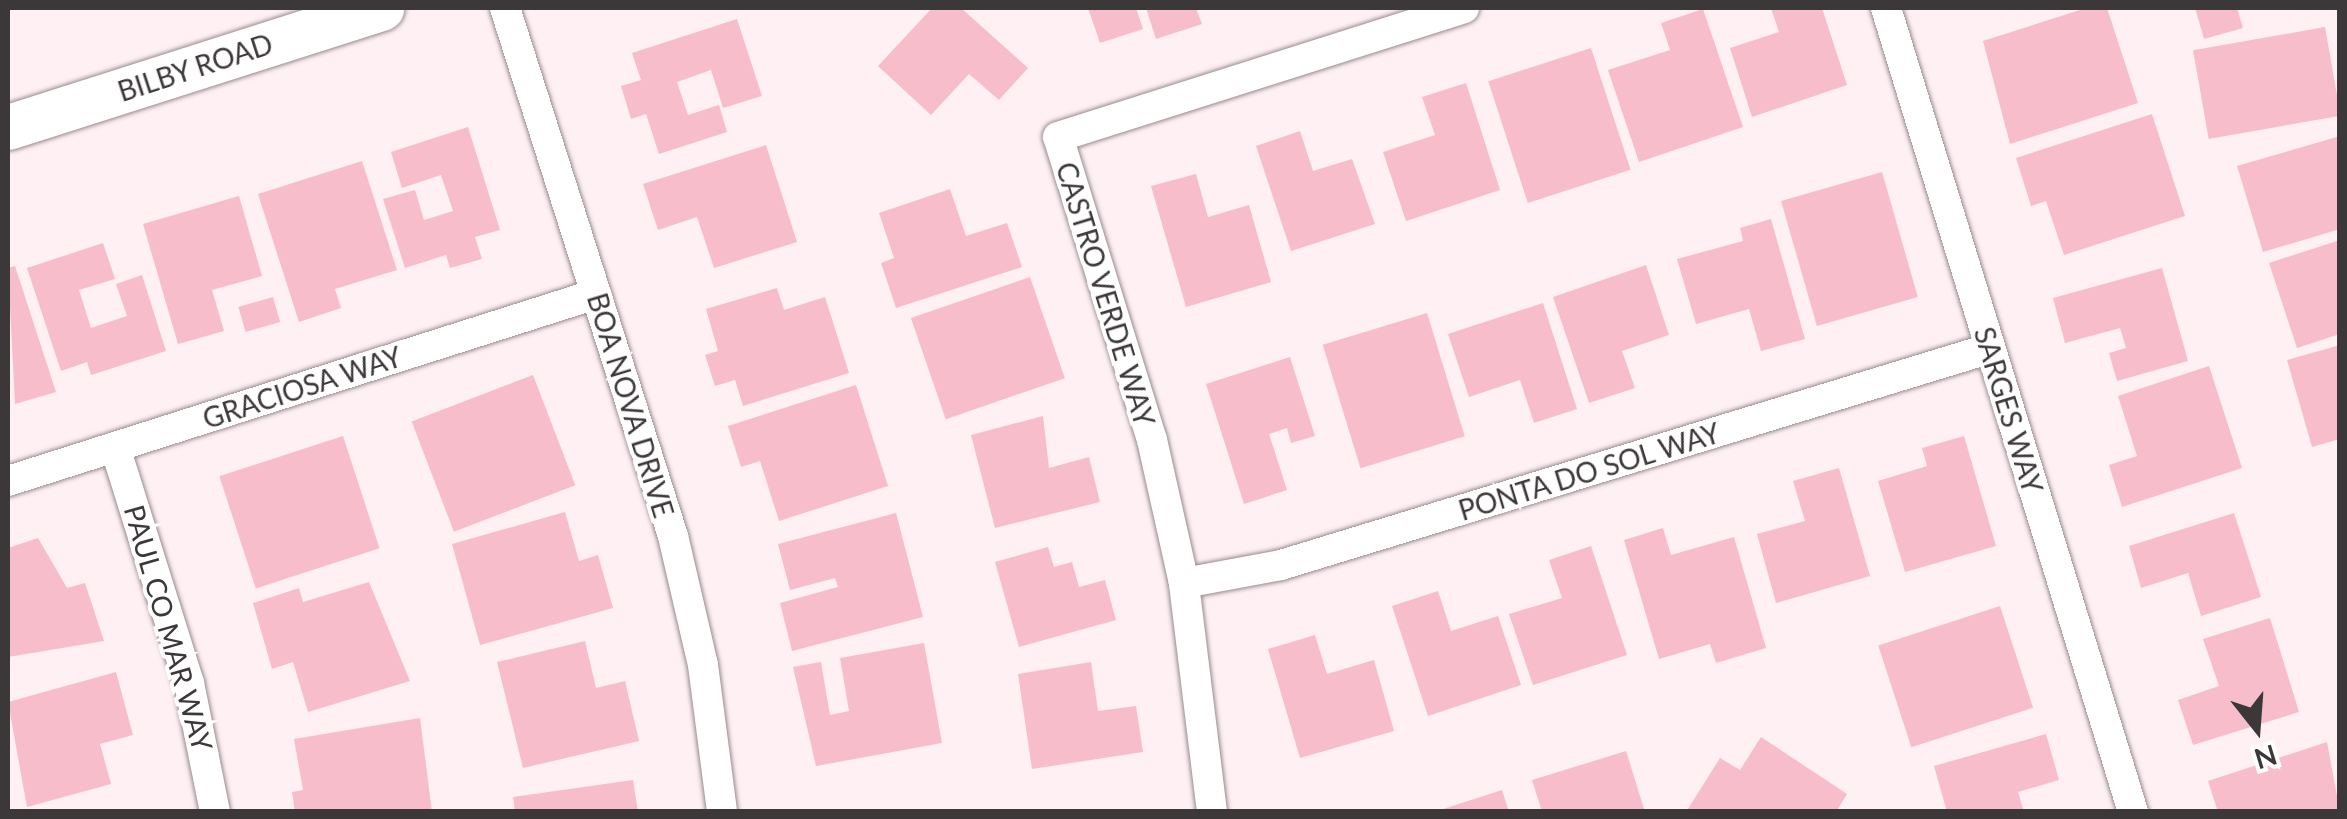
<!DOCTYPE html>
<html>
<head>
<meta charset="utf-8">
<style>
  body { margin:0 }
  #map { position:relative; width:2347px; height:819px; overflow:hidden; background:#fef0f3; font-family:Lato,sans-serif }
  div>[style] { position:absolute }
  .building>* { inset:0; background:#f7bdcb; transform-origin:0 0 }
  .roads { filter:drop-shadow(0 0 2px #988b8e) drop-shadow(0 0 2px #988b8e) }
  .minor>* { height:30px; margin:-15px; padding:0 15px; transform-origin:15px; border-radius:15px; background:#fff }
  .secondary>* { height:45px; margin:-22.5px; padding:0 22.5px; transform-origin:22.5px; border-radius:22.5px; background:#fff }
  span { translate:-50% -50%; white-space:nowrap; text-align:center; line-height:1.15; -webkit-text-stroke:8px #fff; paint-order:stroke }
  .street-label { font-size:28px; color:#3c3738 }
  .frame { position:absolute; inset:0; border:10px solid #3c3738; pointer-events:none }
  .north { position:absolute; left:2207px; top:679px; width:100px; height:100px; -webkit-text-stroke:8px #fff; paint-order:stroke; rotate:163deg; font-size:28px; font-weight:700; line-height:40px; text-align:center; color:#3c3738 }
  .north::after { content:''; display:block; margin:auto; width:35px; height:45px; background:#3c3738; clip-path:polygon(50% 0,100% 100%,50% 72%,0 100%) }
</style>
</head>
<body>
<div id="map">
  <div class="building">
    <i style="clip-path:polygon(932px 8px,961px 8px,1028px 68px,999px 100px,969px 74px,931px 115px,878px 66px)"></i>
    <i style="clip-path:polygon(1088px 8px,1136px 8px,1143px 29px,1100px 43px)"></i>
    <i style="clip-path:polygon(1146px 8px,1196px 8px,1202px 24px,1156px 39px)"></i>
    <i style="clip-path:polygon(1771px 8px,1822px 8px,1847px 85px,1752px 117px,1730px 48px,1779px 32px)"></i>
    <i style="clip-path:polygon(2086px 8px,2107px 8px,2138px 103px,2010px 144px,1983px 41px)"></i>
    <i style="clip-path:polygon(2195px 8px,2237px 8px,2243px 28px,2204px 39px)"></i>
    <i style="clip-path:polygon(1703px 9px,1743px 127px,1639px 162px,1608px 70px,1670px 50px,1661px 23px)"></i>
    <i style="clip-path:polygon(737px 19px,762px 96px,723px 108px,711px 70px,677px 82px,688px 115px,719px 105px,727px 132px,659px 154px,646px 114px,631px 119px,621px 86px,641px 80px,632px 53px)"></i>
    <i style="left:2325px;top:27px;width:90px;height:134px;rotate:80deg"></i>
    <i style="left:1591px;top:48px;width:128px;height:108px;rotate:72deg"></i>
    <i style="clip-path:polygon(1466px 83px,1500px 190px,1406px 221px,1383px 152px,1435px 135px,1422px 97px)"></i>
    <i style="clip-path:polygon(2152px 114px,2185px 216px,2064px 255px,2046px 201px,2031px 206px,2016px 158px)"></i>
    <i style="clip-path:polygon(468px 127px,500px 230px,475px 237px,482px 259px,450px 268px,446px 255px,405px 268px,383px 199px,415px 190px,424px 220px,453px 211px,441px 175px,402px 188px,391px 152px)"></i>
    <i style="clip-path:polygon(1300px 131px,1313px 171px,1352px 159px,1375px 224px,1291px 251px,1256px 146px)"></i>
    <i style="clip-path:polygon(2340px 136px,2340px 229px,2263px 252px,2237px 166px)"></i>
    <i style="clip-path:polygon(766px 145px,797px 242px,714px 268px,697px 217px,658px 230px,643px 184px)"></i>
    <i style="clip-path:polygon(362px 161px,397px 270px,335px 289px,341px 308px,299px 322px,258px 194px)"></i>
    <i style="left:1882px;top:172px;width:130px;height:105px;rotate:74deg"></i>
    <i style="clip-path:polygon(1196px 174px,1208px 217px,1249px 205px,1271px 282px,1186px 307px,1151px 186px)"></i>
    <i style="clip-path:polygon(950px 189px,966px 236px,1007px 223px,1022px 267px,896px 308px,881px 263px,894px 258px,879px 213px)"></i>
    <i style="clip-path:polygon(239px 196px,262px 276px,212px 290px,224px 331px,178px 344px,143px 224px)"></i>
    <i style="clip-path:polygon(1771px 219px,1805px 339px,1761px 351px,1749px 309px,1696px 324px,1677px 259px,1743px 241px,1740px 228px)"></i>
    <i style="clip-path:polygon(2340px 240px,2340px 334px,2297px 348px,2269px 263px)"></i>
    <i style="clip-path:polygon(103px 243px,115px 279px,79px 290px,91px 328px,127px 316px,116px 284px,142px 275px,166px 351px,91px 375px,87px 362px,61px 371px,27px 268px)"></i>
    <i style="clip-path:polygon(1646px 265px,1669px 335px,1622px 351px,1635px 388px,1589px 403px,1553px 297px)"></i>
    <i style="clip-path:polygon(15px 266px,56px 392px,15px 404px,8px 268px)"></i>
    <i style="clip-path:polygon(2162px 268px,2188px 361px,2117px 381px,2109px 353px,2126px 348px,2120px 328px,2065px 343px,2053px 298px)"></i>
    <i style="left:1030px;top:277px;width:107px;height:126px;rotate:71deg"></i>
    <i style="clip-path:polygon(777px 288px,784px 310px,825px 297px,849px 373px,743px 406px,735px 380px,715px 386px,705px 355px,718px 351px,706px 309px)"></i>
    <i style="left:273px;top:297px;width:26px;height:36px;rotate:74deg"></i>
    <i style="clip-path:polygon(1543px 303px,1577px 409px,1534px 423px,1520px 380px,1469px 397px,1448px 334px)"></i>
    <i style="left:1427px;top:313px;width:129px;height:109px;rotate:73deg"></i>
    <i style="clip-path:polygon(2340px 345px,2340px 439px,2312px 447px,2287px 360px)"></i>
    <i style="clip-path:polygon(1290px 357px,1315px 436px,1291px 443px,1287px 428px,1269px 434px,1287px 490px,1244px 504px,1206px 384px)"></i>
    <i style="clip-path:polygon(2209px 366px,2242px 468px,2122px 507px,2109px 465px,2137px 456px,2118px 396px)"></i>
    <i style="left:533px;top:375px;width:118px;height:130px;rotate:69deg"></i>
    <i style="clip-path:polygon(856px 385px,888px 486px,779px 521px,760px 461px,741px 467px,728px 426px)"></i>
    <i style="clip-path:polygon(1043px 416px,1049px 468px,1089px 457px,1100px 502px,995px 528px,971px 435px)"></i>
    <i style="left:343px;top:436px;width:118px;height:130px;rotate:72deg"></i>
    <i style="clip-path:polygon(1964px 436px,1996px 546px,1905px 572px,1878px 481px,1927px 466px,1922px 448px)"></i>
    <i style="clip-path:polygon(1839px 468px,1870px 576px,1776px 603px,1757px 534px,1805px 521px,1793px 481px)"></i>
    <i style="clip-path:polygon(565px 512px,579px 561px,598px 555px,613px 608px,480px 645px,452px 544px)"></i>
    <i style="clip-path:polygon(896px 513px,923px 617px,792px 651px,780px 603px,838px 587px,835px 578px,790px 590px,778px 544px)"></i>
    <i style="clip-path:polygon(2234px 513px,2261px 597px,2201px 616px,2188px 573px,2141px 588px,2129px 546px)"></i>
    <i style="clip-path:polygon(1663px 528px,1671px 555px,1734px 537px,1766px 648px,1716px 663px,1710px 644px,1659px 659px,1624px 540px)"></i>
    <i style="clip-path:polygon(38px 538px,67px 588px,85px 583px,104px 641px,8px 657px,8px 548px)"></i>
    <i style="clip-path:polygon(1591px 546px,1627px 655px,1533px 685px,1509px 614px,1562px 598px,1549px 560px)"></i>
    <i style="clip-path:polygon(1048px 547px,1054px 567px,1072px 562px,1079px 587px,1105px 580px,1116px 620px,1019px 647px,995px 562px)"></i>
    <i style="clip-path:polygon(369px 582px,410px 681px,308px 712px,293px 662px,272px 669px,253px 603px,299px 588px,303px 602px)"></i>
    <i style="clip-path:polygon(1438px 591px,1451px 631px,1498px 616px,1521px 685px,1428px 716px,1392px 606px)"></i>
    <i style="left:2000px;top:606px;width:107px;height:128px;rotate:72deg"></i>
    <i style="clip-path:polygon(2270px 618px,2299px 712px,2193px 745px,2178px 700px,2219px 686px,2203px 639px)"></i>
    <i style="clip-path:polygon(1315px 635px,1327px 674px,1374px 660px,1394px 731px,1300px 758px,1268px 649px)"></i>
    <i style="clip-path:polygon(585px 641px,596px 688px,625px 681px,639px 741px,523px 768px,497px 662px)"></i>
    <i style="clip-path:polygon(924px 643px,942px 743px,816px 766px,793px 667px,821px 662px,830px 715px,849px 711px,840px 658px)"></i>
    <i style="clip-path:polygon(1091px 662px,1098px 711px,1136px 706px,1143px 752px,1032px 769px,1018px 674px)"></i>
    <i style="clip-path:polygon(116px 672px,133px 735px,100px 744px,111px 784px,27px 807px,8px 702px)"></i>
    <i style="clip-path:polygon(420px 718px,432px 812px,295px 812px,292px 792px,303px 790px,294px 739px)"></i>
    <i style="clip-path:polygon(2046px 734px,2059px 780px,2018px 792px,2024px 812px,1947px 812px,1934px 766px)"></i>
    <i style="clip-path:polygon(1761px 737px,1847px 794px,1836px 812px,1686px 812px,1720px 758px,1740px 770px)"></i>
    <i style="clip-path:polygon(2327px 742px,2340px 812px,2218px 812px,2208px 781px)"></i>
    <i style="clip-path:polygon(1626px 751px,1645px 812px,1542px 812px,1532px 780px)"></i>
    <i style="clip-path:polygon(633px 780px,638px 812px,515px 812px,513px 797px)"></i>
    <i style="clip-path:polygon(1502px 790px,1509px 812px,1437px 812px,1437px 811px)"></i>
  </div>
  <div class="roads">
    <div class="minor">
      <i style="left:505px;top:8px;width:554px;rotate:72.35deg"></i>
      <i style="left:673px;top:536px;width:132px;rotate:76.9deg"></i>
      <i style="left:703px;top:665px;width:148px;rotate:82.6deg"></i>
      <i style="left:1886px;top:8px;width:841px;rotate:72.92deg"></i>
      <i style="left:115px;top:447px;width:247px;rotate:72.6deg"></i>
      <i style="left:189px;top:683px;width:132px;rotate:78.6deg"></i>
      <i style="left:8px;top:481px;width:617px;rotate:-17.64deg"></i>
      <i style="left:1184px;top:583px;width:99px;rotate:-10.5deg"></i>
      <i style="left:1281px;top:565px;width:742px;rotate:-16.99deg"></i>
      <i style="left:1212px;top:812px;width:231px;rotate:-97deg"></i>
      <i style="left:1184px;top:583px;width:147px;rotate:-102.6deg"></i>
      <i style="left:1152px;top:440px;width:317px;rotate:-107.2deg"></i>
      <i style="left:1058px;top:137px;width:426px;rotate:-17.6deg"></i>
    </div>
    <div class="secondary">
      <i style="left:8px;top:127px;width:392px;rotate:-17.7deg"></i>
    </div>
  </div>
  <div class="street-label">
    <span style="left:195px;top:67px;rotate:-18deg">BILBY ROAD</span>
    <span style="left:1106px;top:294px;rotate:73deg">CASTRO VERDE WAY</span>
    <span style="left:302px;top:387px;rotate:-18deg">GRACIOSA WAY</span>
    <span style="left:631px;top:405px;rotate:73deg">BOA NOVA DRIVE</span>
    <span style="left:2009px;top:410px;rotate:73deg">SARGES WAY</span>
    <span style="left:1589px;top:471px;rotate:-17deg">PONTA DO SOL WAY</span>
    <span style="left:169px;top:628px;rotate:74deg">PAUL CO MAR WAY</span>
  </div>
  <div class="frame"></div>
  <div class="north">N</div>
</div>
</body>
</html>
